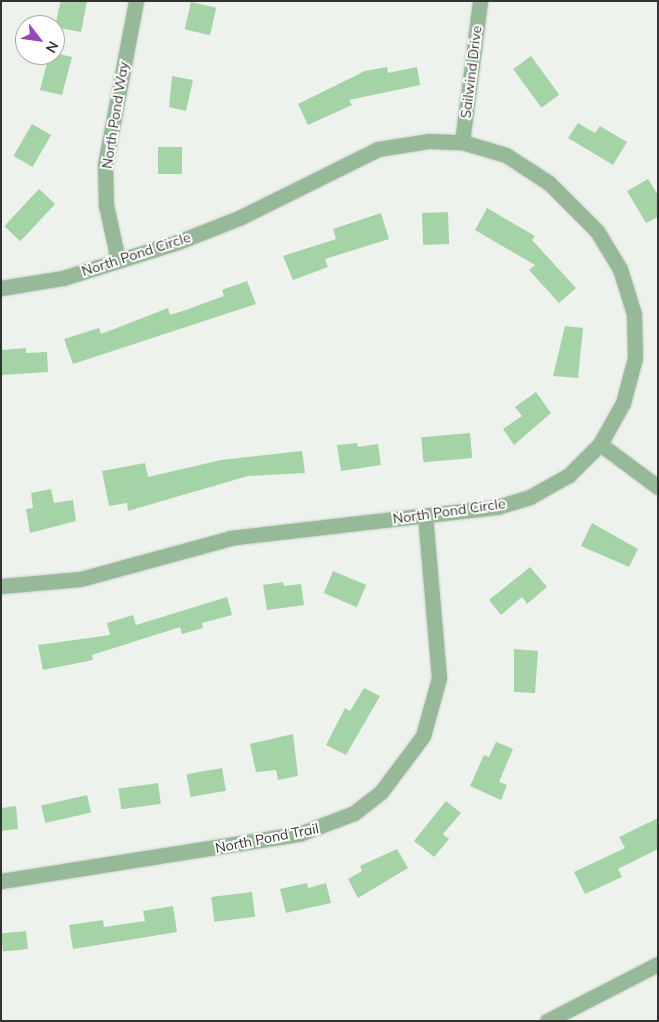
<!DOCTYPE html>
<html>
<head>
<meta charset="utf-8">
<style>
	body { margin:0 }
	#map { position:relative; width:659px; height:1022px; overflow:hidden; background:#edf2ed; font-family:Mulish,sans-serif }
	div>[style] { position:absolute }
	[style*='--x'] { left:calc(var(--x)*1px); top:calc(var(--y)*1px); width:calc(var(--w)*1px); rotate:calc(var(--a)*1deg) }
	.building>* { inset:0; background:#a4d3a6; transform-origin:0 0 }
	.roads { filter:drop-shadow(0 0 1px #cbd0cb) drop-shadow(0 0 1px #cbd0cb) }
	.street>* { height:15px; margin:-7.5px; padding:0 7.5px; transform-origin:7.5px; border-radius:7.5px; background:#96ba97 }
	span { translate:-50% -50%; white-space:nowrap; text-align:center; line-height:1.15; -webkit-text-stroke:4px #fff; paint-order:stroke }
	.street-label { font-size:14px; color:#313331 }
	.frame { position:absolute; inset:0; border:2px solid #313331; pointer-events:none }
	.north { position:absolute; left:15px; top:15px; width:50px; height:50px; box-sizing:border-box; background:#fff; border:1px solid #adadad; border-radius:50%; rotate:120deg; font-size:14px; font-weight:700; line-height:20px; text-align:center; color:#313331 }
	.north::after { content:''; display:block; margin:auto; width:18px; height:22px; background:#9947b6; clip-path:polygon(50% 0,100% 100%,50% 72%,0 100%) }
</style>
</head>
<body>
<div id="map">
	<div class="building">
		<i style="clip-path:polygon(67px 1px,87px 1px,81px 32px,55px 27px,60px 3px)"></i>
		<i style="left:191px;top:2px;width:26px;height:28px;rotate:13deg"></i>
		<i style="clip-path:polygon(55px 53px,72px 57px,62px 95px,40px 90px,49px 55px)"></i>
		<i style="left:531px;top:56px;width:48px;height:22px;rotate:54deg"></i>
		<i style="clip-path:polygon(387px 67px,388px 73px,417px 67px,420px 85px,349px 100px,352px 105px,308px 125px,298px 104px,365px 71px)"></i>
		<i style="clip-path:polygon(172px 76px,193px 80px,186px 111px,169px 107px)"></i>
		<i style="clip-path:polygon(578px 123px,595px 133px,600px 126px,627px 142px,613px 165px,568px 138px)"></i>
		<i style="left:32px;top:124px;width:22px;height:37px;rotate:30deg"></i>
		<i style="left:158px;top:147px;width:24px;height:27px"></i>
		<i style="clip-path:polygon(648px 179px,658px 195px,658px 217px,646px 223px,627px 191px)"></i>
		<i style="left:39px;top:189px;width:22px;height:51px;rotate:43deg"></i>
		<i style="clip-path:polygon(487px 208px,535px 236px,532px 240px,576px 288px,559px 303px,529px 270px,535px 265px,475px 230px)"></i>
		<i style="left:448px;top:212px;width:32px;height:26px;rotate:88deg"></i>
		<i style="clip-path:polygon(381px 213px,389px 239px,325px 259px,328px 267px,293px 280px,283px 256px,336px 239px,333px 229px)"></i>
		<i style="clip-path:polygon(247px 281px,256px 304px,73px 364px,64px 339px,99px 328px,101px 334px,168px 308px,170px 315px,183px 311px,224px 296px,222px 290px)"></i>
		<i style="clip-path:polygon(565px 326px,583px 328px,578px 378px,553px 376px)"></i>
		<i style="clip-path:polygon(26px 348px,26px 353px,47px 352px,48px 372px,1px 375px,1px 350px)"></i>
		<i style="clip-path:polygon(536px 392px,551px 413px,514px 445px,503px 429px,522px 416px,515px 407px)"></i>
		<i style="left:470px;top:433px;width:25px;height:49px;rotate:85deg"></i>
		<i style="clip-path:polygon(357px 443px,358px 447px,378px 444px,381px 465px,341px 471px,337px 445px)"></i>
		<i style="clip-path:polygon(302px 451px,305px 473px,248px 476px,128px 511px,127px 503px,109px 506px,102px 471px,145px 463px,148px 477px,221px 460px)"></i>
		<i style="clip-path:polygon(51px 489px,54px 503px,73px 500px,76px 521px,30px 533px,26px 509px,33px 508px,31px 493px)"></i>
		<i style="clip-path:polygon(592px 523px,638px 549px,629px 567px,581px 546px)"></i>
		<i style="clip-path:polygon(530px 567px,547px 587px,527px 604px,522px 597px,501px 615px,489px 600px)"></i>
		<i style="left:333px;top:571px;width:36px;height:24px;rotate:23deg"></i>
		<i style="clip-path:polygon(283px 582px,284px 586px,301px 584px,304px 605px,267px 610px,263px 585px)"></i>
		<i style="clip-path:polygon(227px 597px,232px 615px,202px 623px,203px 628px,182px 634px,180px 627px,92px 655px,93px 660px,43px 670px,38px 645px,110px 635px,107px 623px,133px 615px,136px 625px)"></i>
		<i style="clip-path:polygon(514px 649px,538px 651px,535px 693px,514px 692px)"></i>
		<i style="clip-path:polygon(364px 688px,380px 696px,346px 755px,326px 745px,345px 708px,350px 711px)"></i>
		<i style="clip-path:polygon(293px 734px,298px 776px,278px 780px,276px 770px,256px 772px,250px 744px)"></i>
		<i style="clip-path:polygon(496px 742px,513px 749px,499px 782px,507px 785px,501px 800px,470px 786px,484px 755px,489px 757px)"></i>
		<i style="left:222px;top:768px;width:23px;height:36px;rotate:80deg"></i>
		<i style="left:158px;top:783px;width:21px;height:40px;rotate:82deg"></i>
		<i style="left:87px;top:795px;width:18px;height:47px;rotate:77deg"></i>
		<i style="clip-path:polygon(446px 801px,461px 813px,443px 834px,449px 839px,434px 857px,414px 841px)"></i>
		<i style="clip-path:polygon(16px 806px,18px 829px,1px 831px,1px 808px)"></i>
		<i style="clip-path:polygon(658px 818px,658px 849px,618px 869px,622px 877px,585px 894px,574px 872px,625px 848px,619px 837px)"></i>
		<i style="clip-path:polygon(397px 849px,408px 868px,358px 898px,348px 879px,362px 871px,360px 866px)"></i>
		<i style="clip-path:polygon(307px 883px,308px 888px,326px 883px,331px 903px,286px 913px,280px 889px)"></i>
		<i style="left:252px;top:892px;width:25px;height:41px;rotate:83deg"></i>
		<i style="clip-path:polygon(173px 906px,177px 932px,73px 949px,69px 925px,103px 920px,104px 927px,145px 921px,143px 911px)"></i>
		<i style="left:26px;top:931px;width:18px;height:25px;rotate:84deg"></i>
	</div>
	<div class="roads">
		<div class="street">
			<i style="--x:462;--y:142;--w:142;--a:-82.7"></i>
			<i style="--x:118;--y:260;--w:56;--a:-102.3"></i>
			<i style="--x:106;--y:205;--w:40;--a:-91.4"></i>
			<i style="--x:105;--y:165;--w:167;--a:-79.3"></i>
			<i style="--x:1;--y:288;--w:63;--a:-9.2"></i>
			<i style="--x:63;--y:278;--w:121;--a:-17.4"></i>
			<i style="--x:178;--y:242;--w:68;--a:-21.6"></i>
			<i style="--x:241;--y:217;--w:153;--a:-26.4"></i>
			<i style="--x:378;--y:149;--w:52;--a:-8.9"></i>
			<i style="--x:429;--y:141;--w:33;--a:2"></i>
			<i style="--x:462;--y:142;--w:46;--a:16.5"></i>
			<i style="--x:506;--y:155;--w:51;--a:33.1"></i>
			<i style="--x:549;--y:183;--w:68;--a:45"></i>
			<i style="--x:597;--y:231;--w:44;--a:58.8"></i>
			<i style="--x:620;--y:269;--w:47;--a:72.7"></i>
			<i style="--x:634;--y:314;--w:44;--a:88.7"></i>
			<i style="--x:635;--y:358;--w:47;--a:104.9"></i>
			<i style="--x:623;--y:403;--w:47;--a:119.3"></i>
			<i style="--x:600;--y:444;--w:44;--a:135"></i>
			<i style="--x:569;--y:475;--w:45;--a:150.6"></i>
			<i style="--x:530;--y:497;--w:34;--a:163"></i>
			<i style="--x:497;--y:507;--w:268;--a:173.4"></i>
			<i style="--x:231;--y:538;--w:156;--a:164.8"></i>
			<i style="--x:80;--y:579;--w:79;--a:174.9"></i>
			<i style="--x:600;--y:444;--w:72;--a:36.6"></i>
			<i style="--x:1;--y:881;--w:302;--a:-9"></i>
			<i style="--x:299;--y:834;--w:59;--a:-20.9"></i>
			<i style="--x:354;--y:813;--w:34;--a:-38"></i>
			<i style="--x:381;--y:792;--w:70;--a:-53.1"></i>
			<i style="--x:423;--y:736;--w:60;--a:-74.6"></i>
			<i style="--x:439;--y:678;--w:163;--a:-94.9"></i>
			<i style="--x:547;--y:1021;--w:125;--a:-27.2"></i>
		</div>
	</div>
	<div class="street-label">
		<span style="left:471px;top:72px;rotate:-83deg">Sailwind Drive</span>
		<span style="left:115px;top:115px;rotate:-81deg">North Pond Way</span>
		<span style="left:136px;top:254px;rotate:-18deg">North Pond Circle</span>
		<span style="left:449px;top:511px;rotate:-8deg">North Pond Circle</span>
		<span style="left:267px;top:838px;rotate:-11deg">North Pond Trail</span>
	</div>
	<div class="frame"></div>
	<div class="north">N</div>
</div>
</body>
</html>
